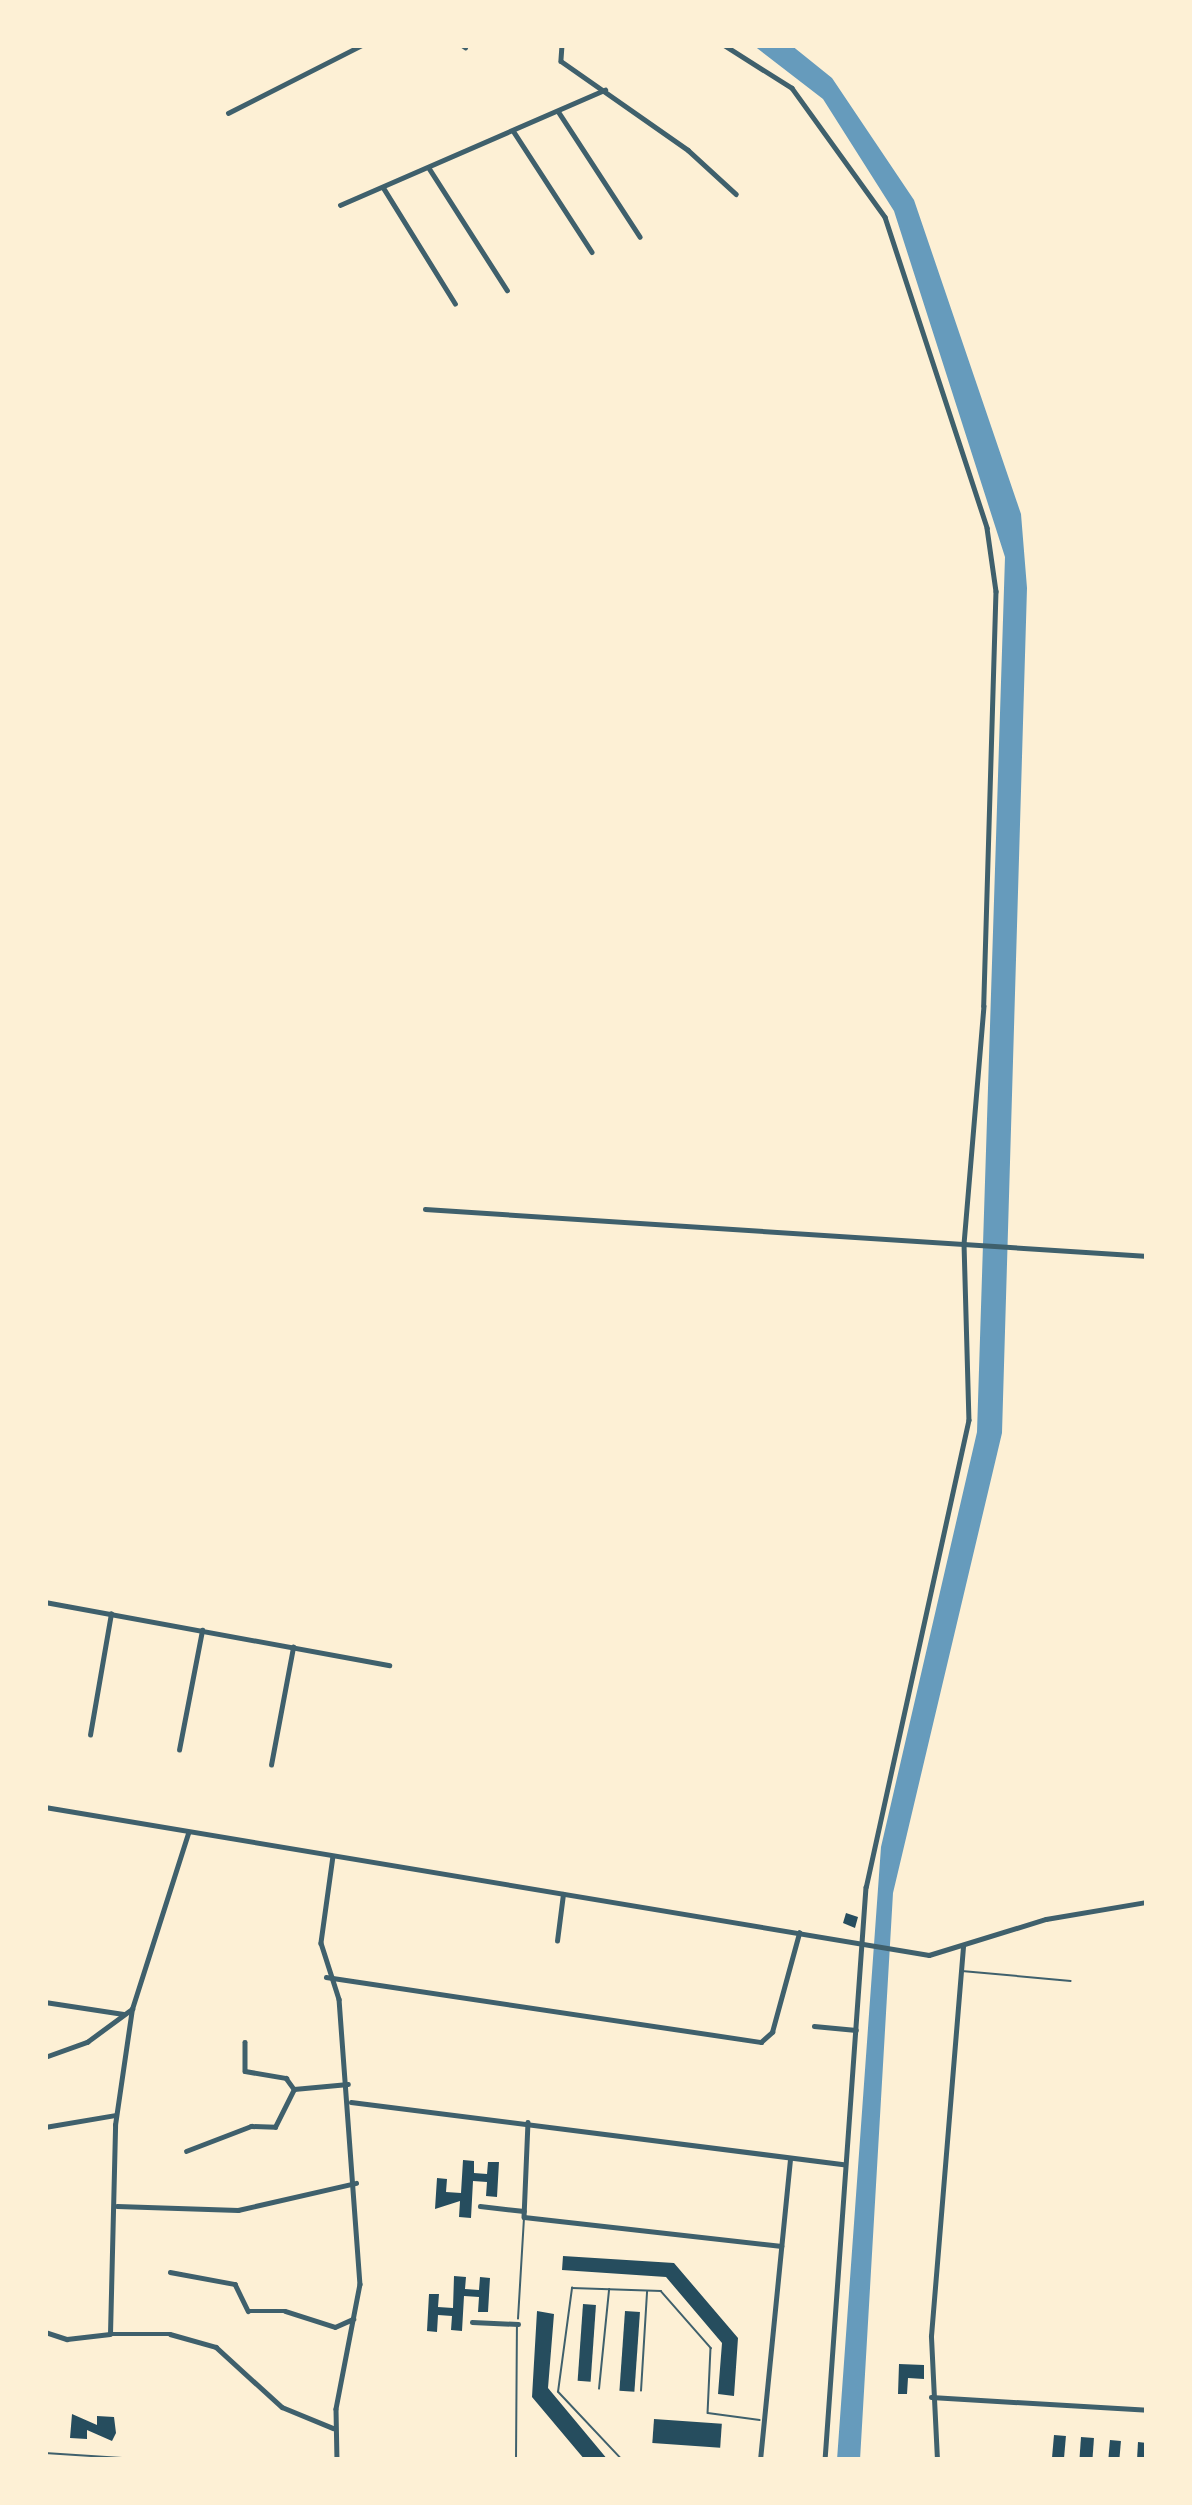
<!DOCTYPE html>
<html>
<head>
<meta charset="utf-8">
<style>
	body { margin:0 }
	#map { position:relative; width:1192px; height:2505px; overflow:hidden; background:#fdf0d5; font-family:"Noto Sans",sans-serif }
	div>[style] { position:absolute }
	[style*='--x'] { left:calc(var(--x)*1px); top:calc(var(--y)*1px); width:calc(var(--w)*1px); rotate:calc(var(--a)*1deg) }
	.water>* { inset:0; background:#669bbc }
	.building>* { inset:0; background:#264d5e; transform-origin:0 0 }
	.service>* { height:1.5px; margin:-0.75px; padding:0 0.75px; transform-origin:0.75px; border-radius:0.75px; background:#3f606c }
	.minor>* { height:4.5px; margin:-2.25px; padding:0 2.25px; transform-origin:2.25px; border-radius:2.25px; background:#3f606c }
	.tertiary>* { height:4.5px; margin:-2.25px; padding:0 2.25px; transform-origin:2.25px; border-radius:2.25px; background:#3f606c }
	span { translate:-50% -50%; white-space:nowrap; text-align:center; line-height:1.15; -webkit-text-stroke:12px #fdf0d5; paint-order:stroke }
	.frame { position:absolute; inset:0; border:48px solid #fdf0d5; pointer-events:none }
</style>
</head>
<body>
<div id="map">
	<div class="water">
		<i style="clip-path:polygon(753px 45px,791px 45px,832px 78px,914px 200px,1021px 514px,1027px 588px,1002px 1433px,893px 1893px,860px 2460px,837px 2460px,881px 1847px,977px 1432px,1005px 557px,894px 211px,823px 99px)"></i>
	</div>
	<div class="building">
		<i style="clip-path:polygon(846px 1913px,858px 1917px,855px 1928px,843px 1923px)"></i>
		<i style="clip-path:polygon(463px 2160px,474px 2161px,474px 2173px,487px 2174px,488px 2162px,499px 2162px,497px 2197px,486px 2196px,487px 2182px,473px 2181px,471px 2218px,459px 2217px,460px 2201px,435px 2209px,437px 2178px,447px 2179px,446px 2192px,461px 2193px)"></i>
		<i style="clip-path:polygon(563px 2256px,674px 2263px,738px 2338px,734px 2396px,718px 2394px,722px 2343px,666px 2277px,562px 2270px)"></i>
		<i style="clip-path:polygon(454px 2276px,466px 2277px,465px 2289px,479px 2290px,480px 2277px,490px 2278px,488px 2312px,478px 2312px,479px 2297px,464px 2296px,462px 2331px,451px 2330px,452px 2316px,438px 2315px,437px 2332px,427px 2331px,429px 2294px,439px 2294px,438px 2307px,453px 2308px)"></i>
		<i style="left:583px;top:2304px;width:13px;height:77px;rotate:4deg"></i>
		<i style="clip-path:polygon(537px 2311px,554px 2314px,548px 2388px,608px 2460px,585px 2460px,532px 2397px)"></i>
		<i style="left:625px;top:2311px;width:15px;height:80px;rotate:4deg"></i>
		<i style="clip-path:polygon(899px 2364px,924px 2365px,924px 2379px,908px 2378px,907px 2394px,898px 2394px)"></i>
		<i style="clip-path:polygon(72px 2414px,97px 2425px,97px 2416px,114px 2417px,116px 2433px,112px 2441px,87px 2430px,87px 2439px,70px 2438px)"></i>
		<i style="left:654px;top:2419px;width:68px;height:24px;rotate:4deg"></i>
		<i style="left:1054px;top:2435px;width:12px;height:25px;rotate:5deg"></i>
		<i style="left:1081px;top:2437px;width:13px;height:23px;rotate:4deg"></i>
		<i style="left:1110px;top:2440px;width:11px;height:20px;rotate:5deg"></i>
		<i style="clip-path:polygon(1138px 2442px,1147px 2443px,1147px 2460px,1137px 2460px)"></i>
	</div>
	<div class="service">
		<i style="--x:962;--y:1971;--w:109;--a:5.2"></i>
		<i style="--x:518;--y:2319;--w:101;--a:-86.6"></i>
		<i style="--x:599;--y:2389;--w:100;--a:-84.2"></i>
		<i style="--x:641;--y:2391;--w:99;--a:-86.5"></i>
		<i style="--x:45;--y:2453;--w:108;--a:3.7"></i>
		<i style="--x:624;--y:2458;--w:26;--a:4"></i>
		<i style="--x:516;--y:2460;--w:134;--a:-89.6"></i>
		<i style="--x:622;--y:2460;--w:93;--a:-133.3"></i>
		<i style="--x:558;--y:2392;--w:105;--a:-82.3"></i>
		<i style="--x:572;--y:2288;--w:89;--a:1.9"></i>
		<i style="--x:661;--y:2291;--w:76;--a:48.7"></i>
		<i style="--x:711;--y:2348;--w:65;--a:92.6"></i>
		<i style="--x:708;--y:2413;--w:52;--a:7.7"></i>
	</div>
	<div class="minor">
		<i style="--x:462;--y:45;--w:4;--a:34"></i>
		<i style="--x:562;--y:45;--w:16;--a:94"></i>
		<i style="--x:561;--y:61;--w:155;--a:35"></i>
		<i style="--x:688;--y:150;--w:65;--a:42.5"></i>
		<i style="--x:724;--y:45;--w:80;--a:32.3"></i>
		<i style="--x:792;--y:88;--w:159;--a:54.2"></i>
		<i style="--x:885;--y:217;--w:327;--a:71.8"></i>
		<i style="--x:987;--y:528;--w:64;--a:81.9"></i>
		<i style="--x:996;--y:591;--w:415;--a:91.7"></i>
		<i style="--x:984;--y:1006;--w:238;--a:94.8"></i>
		<i style="--x:964;--y:1243;--w:177;--a:88.4"></i>
		<i style="--x:969;--y:1420;--w:478;--a:102.4"></i>
		<i style="--x:866;--y:1887;--w:574;--a:94.09"></i>
		<i style="--x:558;--y:111;--w:150;--a:56.9"></i>
		<i style="--x:228;--y:113;--w:150;--a:-26.9"></i>
		<i style="--x:514;--y:132;--w:143;--a:57"></i>
		<i style="--x:429;--y:168;--w:145;--a:57.4"></i>
		<i style="--x:383;--y:187;--w:137;--a:58.2"></i>
		<i style="--x:340;--y:205;--w:289;--a:-23.5"></i>
		<i style="--x:45;--y:1602;--w:350;--a:10.4"></i>
		<i style="--x:90;--y:1735;--w:123;--a:-80.2"></i>
		<i style="--x:179;--y:1750;--w:122;--a:-79.1"></i>
		<i style="--x:271;--y:1765;--w:120;--a:-79.4"></i>
		<i style="--x:333;--y:1856;--w:88;--a:97.9"></i>
		<i style="--x:321;--y:1943;--w:59;--a:72.2"></i>
		<i style="--x:339;--y:1999;--w:286;--a:85.8"></i>
		<i style="--x:360;--y:2284;--w:127;--a:100.9"></i>
		<i style="--x:336;--y:2409;--w:51;--a:88.9"></i>
		<i style="--x:557;--y:1941;--w:47;--a:-82.7"></i>
		<i style="--x:326;--y:1977;--w:440;--a:8.5"></i>
		<i style="--x:761;--y:2042;--w:15;--a:-42"></i>
		<i style="--x:772;--y:2032;--w:103;--a:-74.7"></i>
		<i style="--x:45;--y:2002;--w:79;--a:8.7"></i>
		<i style="--x:814;--y:2026;--w:42;--a:5.4"></i>
		<i style="--x:245;--y:2042;--w:29;--a:90"></i>
		<i style="--x:245;--y:2071;--w:42;--a:9.7"></i>
		<i style="--x:286;--y:2078;--w:14;--a:54"></i>
		<i style="--x:294;--y:2089;--w:54;--a:-5.3"></i>
		<i style="--x:45;--y:2057;--w:45;--a:-19.7"></i>
		<i style="--x:87;--y:2042;--w:56;--a:-36.3"></i>
		<i style="--x:351;--y:2102;--w:498;--a:7.2"></i>
		<i style="--x:528;--y:2122;--w:95;--a:92.4"></i>
		<i style="--x:524;--y:2217;--w:259;--a:6.4"></i>
		<i style="--x:45;--y:2127;--w:72;--a:-9.6"></i>
		<i style="--x:186;--y:2151;--w:70;--a:-21"></i>
		<i style="--x:251;--y:2126;--w:24;--a:2"></i>
		<i style="--x:275;--y:2127;--w:42;--a:-63.4"></i>
		<i style="--x:117;--y:2206;--w:121;--a:1.9"></i>
		<i style="--x:238;--y:2210;--w:121;--a:-12.9"></i>
		<i style="--x:480;--y:2206;--w:44;--a:6.5"></i>
		<i style="--x:170;--y:2272;--w:66;--a:10.5"></i>
		<i style="--x:235;--y:2284;--w:30;--a:64"></i>
		<i style="--x:248;--y:2311;--w:37;--a:0"></i>
		<i style="--x:285;--y:2311;--w:52;--a:17.7"></i>
		<i style="--x:335;--y:2327;--w:20;--a:-24"></i>
		<i style="--x:472;--y:2322;--w:46;--a:2.5"></i>
		<i style="--x:110;--y:2334;--w:60;--a:0"></i>
		<i style="--x:170;--y:2334;--w:48;--a:15.8"></i>
		<i style="--x:216;--y:2347;--w:89;--a:42.3"></i>
		<i style="--x:282;--y:2407;--w:55;--a:22.4"></i>
		<i style="--x:931;--y:2397;--w:216;--a:3.4"></i>
		<i style="--x:760;--y:2460;--w:301;--a:-84.3"></i>
		<i style="--x:937;--y:2460;--w:124;--a:-92.8"></i>
		<i style="--x:931;--y:2336;--w:391;--a:-85.3"></i>
	</div>
	<div class="tertiary">
		<i style="--x:425;--y:1209;--w:724;--a:3.72"></i>
		<i style="--x:45;--y:1807;--w:896;--a:9.5"></i>
		<i style="--x:929;--y:1955;--w:122;--a:-17.1"></i>
		<i style="--x:1046;--y:1919;--w:102;--a:-9.6"></i>
		<i style="--x:45;--y:2332;--w:23;--a:18"></i>
		<i style="--x:67;--y:2339;--w:43;--a:-6.6"></i>
		<i style="--x:110;--y:2334;--w:209;--a:-88.6"></i>
		<i style="--x:115;--y:2125;--w:117;--a:-81.7"></i>
		<i style="--x:132;--y:2009;--w:185;--a:-72.3"></i>
	</div>
	<div class="frame"></div>
</div>
</body>
</html>
